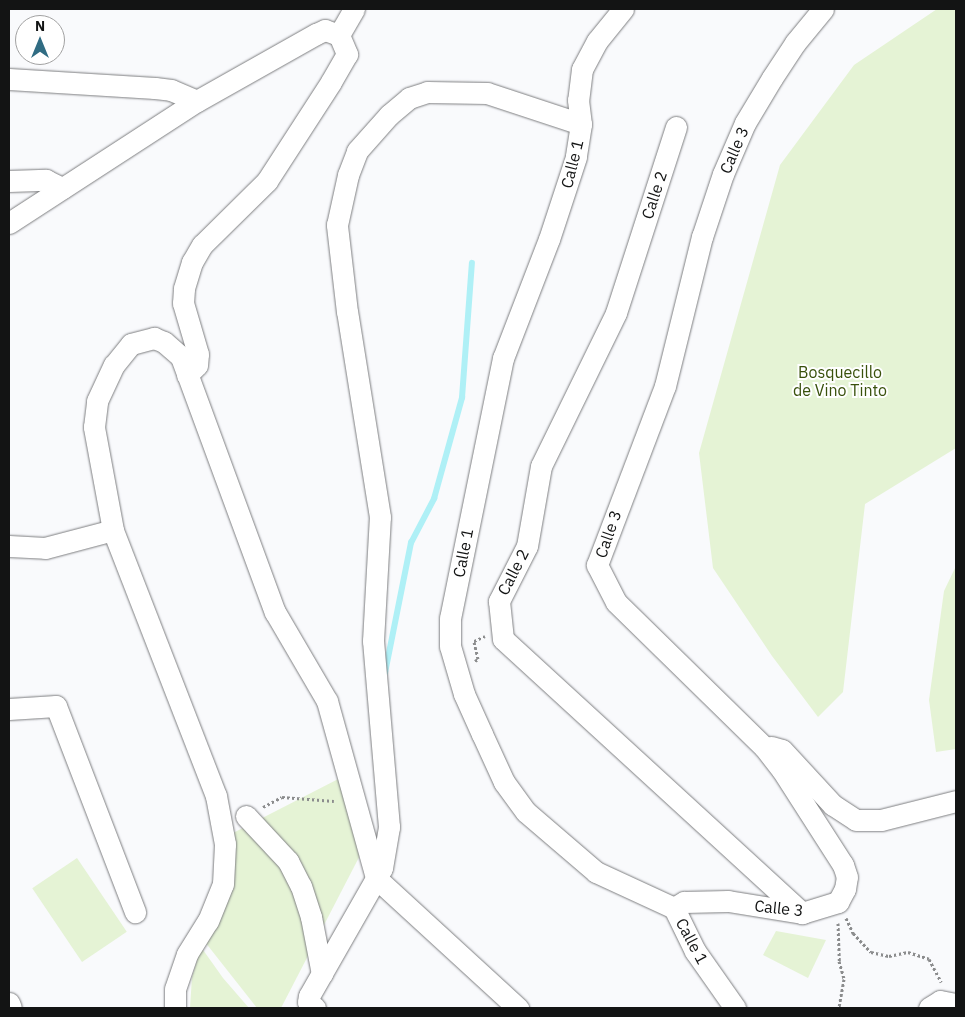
<!DOCTYPE html>
<html>
<head>
<meta charset="utf-8">
<style>
	body { margin:0 }
	#map { position:relative; width:965px; height:1017px; overflow:hidden; background:#f9fafc; font-family:"IBM Plex Sans",sans-serif }
	div>[style] { position:absolute }
	[style*='--x'] { left:calc(var(--x)*1px); top:calc(var(--y)*1px); width:calc(var(--w)*1px); rotate:calc(var(--a)*1deg) }
	.green>* { inset:0; background:#e5f3d5; transform-origin:0 0 }
	.stream>* { height:5.5px; margin:-2.75px; padding:0 2.75px; transform-origin:2.75px; border-radius:2.75px; background:#aff0f6 }
	.path>* { height:3px; margin-top:-1.5px; transform-origin:0; background:repeating-linear-gradient(90deg,#8b8c8d 0 2.5px,transparent 0 5px) }
	.roads { filter:drop-shadow(0 0 1px #7d7e80) drop-shadow(0 0 1px #7d7e80) }
	.minor>* { height:21px; margin:-10.5px; padding:0 10.5px; transform-origin:10.5px; border-radius:10.5px; background:#fff }
	span { translate:-50% -50%; white-space:nowrap; text-align:center; line-height:1.15; -webkit-text-stroke:4px #fff; paint-order:stroke }
	.street-label { font-size:16px; color:#131414 }
	.park-label { font-size:16px; color:#39510c }
	.frame { position:absolute; inset:0; border:10px solid #131414; pointer-events:none }
	.north { position:absolute; left:15px; top:15px; width:50px; height:50px; box-sizing:border-box; background:#fff; border:1px solid #a1a1a1; border-radius:50%; rotate:0deg; font-size:14px; font-weight:700; line-height:20px; text-align:center; color:#131414 }
	.north::after { content:''; display:block; margin:auto; width:18px; height:22px; background:#306c83; clip-path:polygon(50% 0,100% 100%,50% 72%,0 100%) }
</style>
</head>
<body>
<div id="map">
	<div class="green">
		<i style="clip-path:polygon(937px 9px,956px 9px,956px 448px,865px 504px,843px 692px,818px 717px,772px 656px,713px 568px,699px 453px,780px 165px,854px 65px)"></i>
		<i style="clip-path:polygon(956px 566px,956px 749px,936px 752px,929px 700px,944px 591px)"></i>
		<i style="clip-path:polygon(348px 774px,369px 838px,281px 1008px,257px 1008px,205px 942px,233px 833px)"></i>
		<i style="left:77px;top:858px;width:89px;height:54px;rotate:56deg"></i>
		<i style="clip-path:polygon(776px 931px,826px 940px,808px 978px,763px 955px)"></i>
		<i style="clip-path:polygon(201px 947px,223px 978px,249px 1008px,190px 1008px,192px 977px)"></i>
	</div>
	<div class="stream">
		<i style="--x:385;--y:673;--w:133;--a:-78.7"></i>
		<i style="--x:411;--y:543;--w:50;--a:-62.4"></i>
		<i style="--x:434;--y:499;--w:105;--a:-74.5"></i>
		<i style="--x:462;--y:398;--w:135;--a:-85.8"></i>
	</div>
	<div class="path">
		<i style="--x:475;--y:661;--w:4;--a:-34"></i>
		<i style="--x:478;--y:659;--w:18;--a:-103"></i>
		<i style="--x:474;--y:641;--w:12;--a:-24"></i>
		<i style="--x:263;--y:807;--w:21;--a:-28"></i>
		<i style="--x:282;--y:797;--w:52;--a:4.4"></i>
		<i style="--x:846;--y:918;--w:17;--a:65"></i>
		<i style="--x:853;--y:933;--w:26;--a:47"></i>
		<i style="--x:871;--y:952;--w:18;--a:13"></i>
		<i style="--x:889;--y:956;--w:19;--a:-12"></i>
		<i style="--x:908;--y:952;--w:22;--a:18"></i>
		<i style="--x:929;--y:959;--w:26;--a:62"></i>
		<i style="--x:838;--y:923;--w:38;--a:88"></i>
		<i style="--x:839;--y:961;--w:19;--a:74"></i>
		<i style="--x:844;--y:979;--w:29;--a:100"></i>
	</div>
	<div class="roads">
		<div class="minor">
			<i style="--x:623;--y:9;--w:41;--a:129.1"></i>
			<i style="--x:597;--y:41;--w:32;--a:118"></i>
			<i style="--x:582;--y:69;--w:31;--a:97"></i>
			<i style="--x:578;--y:100;--w:24;--a:83"></i>
			<i style="--x:581;--y:124;--w:33;--a:99"></i>
			<i style="--x:576;--y:157;--w:86;--a:108.2"></i>
			<i style="--x:549;--y:239;--w:128;--a:111.1"></i>
			<i style="--x:503;--y:358;--w:265;--a:101.5"></i>
			<i style="--x:450;--y:618;--w:28;--a:90"></i>
			<i style="--x:450;--y:646;--w:50;--a:73.7"></i>
			<i style="--x:464;--y:694;--w:44;--a:65.8"></i>
			<i style="--x:482;--y:734;--w:53;--a:65.4"></i>
			<i style="--x:504;--y:782;--w:37;--a:54"></i>
			<i style="--x:526;--y:812;--w:92;--a:40.6"></i>
			<i style="--x:596;--y:872;--w:86;--a:24.8"></i>
			<i style="--x:674;--y:908;--w:48;--a:64"></i>
			<i style="--x:695;--y:951;--w:70;--a:54.9"></i>
			<i style="--x:339;--y:35;--w:30;--a:-60"></i>
			<i style="--x:9;--y:79;--w:146;--a:3.5"></i>
			<i style="--x:155;--y:88;--w:16;--a:7"></i>
			<i style="--x:171;--y:90;--w:28;--a:23"></i>
			<i style="--x:676;--y:127;--w:195;--a:107.9"></i>
			<i style="--x:616;--y:313;--w:170;--a:116.1"></i>
			<i style="--x:541;--y:466;--w:81;--a:99.9"></i>
			<i style="--x:527;--y:546;--w:62;--a:117"></i>
			<i style="--x:499;--y:601;--w:38;--a:84"></i>
			<i style="--x:503;--y:639;--w:406;--a:42.5"></i>
			<i style="--x:9;--y:181;--w:37;--a:-2"></i>
			<i style="--x:46;--y:180;--w:18;--a:27"></i>
			<i style="--x:9;--y:223;--w:224;--a:-33"></i>
			<i style="--x:197;--y:101;--w:137;--a:-29.4"></i>
			<i style="--x:316;--y:34;--w:10;--a:-24"></i>
			<i style="--x:325;--y:30;--w:15;--a:20"></i>
			<i style="--x:339;--y:35;--w:21;--a:67"></i>
			<i style="--x:347;--y:54;--w:32;--a:120"></i>
			<i style="--x:331;--y:82;--w:118;--a:122.9"></i>
			<i style="--x:267;--y:181;--w:91;--a:135.4"></i>
			<i style="--x:202;--y:245;--w:20;--a:120"></i>
			<i style="--x:192;--y:262;--w:28;--a:107"></i>
			<i style="--x:184;--y:289;--w:14;--a:94"></i>
			<i style="--x:183;--y:303;--w:53;--a:73.6"></i>
			<i style="--x:198;--y:354;--w:11;--a:95"></i>
			<i style="--x:197;--y:365;--w:14;--a:135"></i>
			<i style="--x:9;--y:546;--w:36;--a:3"></i>
			<i style="--x:45;--y:548;--w:70;--a:-14.8"></i>
			<i style="--x:9;--y:709;--w:47;--a:-3.7"></i>
			<i style="--x:56;--y:706;--w:221;--a:69"></i>
			<i style="--x:771;--y:747;--w:11;--a:15"></i>
			<i style="--x:782;--y:750;--w:75;--a:47.2"></i>
			<i style="--x:833;--y:805;--w:27;--a:33"></i>
			<i style="--x:856;--y:820;--w:25;--a:0"></i>
			<i style="--x:881;--y:820;--w:77;--a:-14.2"></i>
			<i style="--x:246;--y:816;--w:62;--a:47"></i>
			<i style="--x:288;--y:861;--w:28;--a:63"></i>
			<i style="--x:301;--y:886;--w:33;--a:72"></i>
			<i style="--x:311;--y:917;--w:58;--a:79.1"></i>
			<i style="--x:674;--y:908;--w:12;--a:-31"></i>
			<i style="--x:684;--y:902;--w:44;--a:-1.3"></i>
			<i style="--x:728;--y:901;--w:75;--a:9.2"></i>
			<i style="--x:802;--y:913;--w:38;--a:-17"></i>
			<i style="--x:838;--y:902;--w:15;--a:-62"></i>
			<i style="--x:845;--y:889;--w:12;--a:-81"></i>
			<i style="--x:847;--y:877;--w:13;--a:-108"></i>
			<i style="--x:843;--y:865;--w:113;--a:-122.7"></i>
			<i style="--x:782;--y:770;--w:29;--a:-128"></i>
			<i style="--x:764;--y:747;--w:207;--a:-135.6"></i>
			<i style="--x:616;--y:602;--w:42;--a:-117.2"></i>
			<i style="--x:597;--y:565;--w:191;--a:-69.2"></i>
			<i style="--x:665;--y:386;--w:154;--a:-76.1"></i>
			<i style="--x:702;--y:237;--w:66;--a:-71.6"></i>
			<i style="--x:723;--y:174;--w:56;--a:-66.7"></i>
			<i style="--x:745;--y:123;--w:52;--a:-59"></i>
			<i style="--x:772;--y:78;--w:42;--a:-56.7"></i>
			<i style="--x:795;--y:43;--w:44;--a:-50.5"></i>
			<i style="--x:9;--y:1003;--w:5;--a:68"></i>
			<i style="--x:175;--y:1008;--w:19;--a:-90"></i>
			<i style="--x:175;--y:989;--w:37;--a:-71"></i>
			<i style="--x:187;--y:954;--w:39;--a:-58"></i>
			<i style="--x:208;--y:921;--w:40;--a:-68"></i>
			<i style="--x:223;--y:884;--w:40;--a:-87.1"></i>
			<i style="--x:225;--y:844;--w:49;--a:-100.6"></i>
			<i style="--x:216;--y:796;--w:285;--a:-111.2"></i>
			<i style="--x:113;--y:530;--w:105;--a:-100.5"></i>
			<i style="--x:94;--y:427;--w:26;--a:-83"></i>
			<i style="--x:97;--y:401;--w:40;--a:-65"></i>
			<i style="--x:114;--y:365;--w:27;--a:-51"></i>
			<i style="--x:131;--y:344;--w:24;--a:-15"></i>
			<i style="--x:154;--y:338;--w:11;--a:22"></i>
			<i style="--x:164;--y:342;--w:23;--a:41"></i>
			<i style="--x:181;--y:357;--w:272;--a:69.8"></i>
			<i style="--x:275;--y:612;--w:103;--a:59.7"></i>
			<i style="--x:327;--y:701;--w:184;--a:74.5"></i>
			<i style="--x:376;--y:878;--w:193;--a:42.5"></i>
			<i style="--x:315;--y:1008;--w:9;--a:-139"></i>
			<i style="--x:308;--y:1002;--w:6;--a:-81"></i>
			<i style="--x:309;--y:996;--w:147;--a:-60.3"></i>
			<i style="--x:382;--y:868;--w:42;--a:-80.3"></i>
			<i style="--x:389;--y:827;--w:187;--a:-94.9"></i>
			<i style="--x:373;--y:641;--w:124;--a:-86.8"></i>
			<i style="--x:380;--y:517;--w:208;--a:-99.1"></i>
			<i style="--x:347;--y:312;--w:88;--a:-96.6"></i>
			<i style="--x:337;--y:225;--w:51;--a:-77.6"></i>
			<i style="--x:348;--y:175;--w:26;--a:-69"></i>
			<i style="--x:357;--y:151;--w:48;--a:-48.4"></i>
			<i style="--x:389;--y:115;--w:26;--a:-40"></i>
			<i style="--x:409;--y:98;--w:19;--a:-18"></i>
			<i style="--x:427;--y:92;--w:60;--a:1"></i>
			<i style="--x:487;--y:93;--w:99;--a:18.3"></i>
			<i style="--x:929;--y:1008;--w:13;--a:-32"></i>
			<i style="--x:940;--y:1001;--w:16;--a:11"></i>
		</div>
	</div>
	<div class="street-label">
		<span style="left:734px;top:150px;rotate:-67deg">Calle 3</span>
		<span style="left:572px;top:164px;rotate:-76deg">Calle 1</span>
		<span style="left:654px;top:195px;rotate:-72deg">Calle 2</span>
		<span style="left:608px;top:534px;rotate:-71deg">Calle 3</span>
		<span style="left:463px;top:553px;rotate:-79deg">Calle 1</span>
		<span style="left:513px;top:572px;rotate:-63deg">Calle 2</span>
		<span style="left:779px;top:908px;rotate:6deg">Calle 3</span>
		<span style="left:692px;top:941px;rotate:62deg">Calle 1</span>
	</div>
	<div class="park-label">
		<span style="left:840px;top:381px">Bosquecillo<br>de Vino Tinto</span>
	</div>
	<div class="frame"></div>
	<div class="north">N</div>
</div>
</body>
</html>
